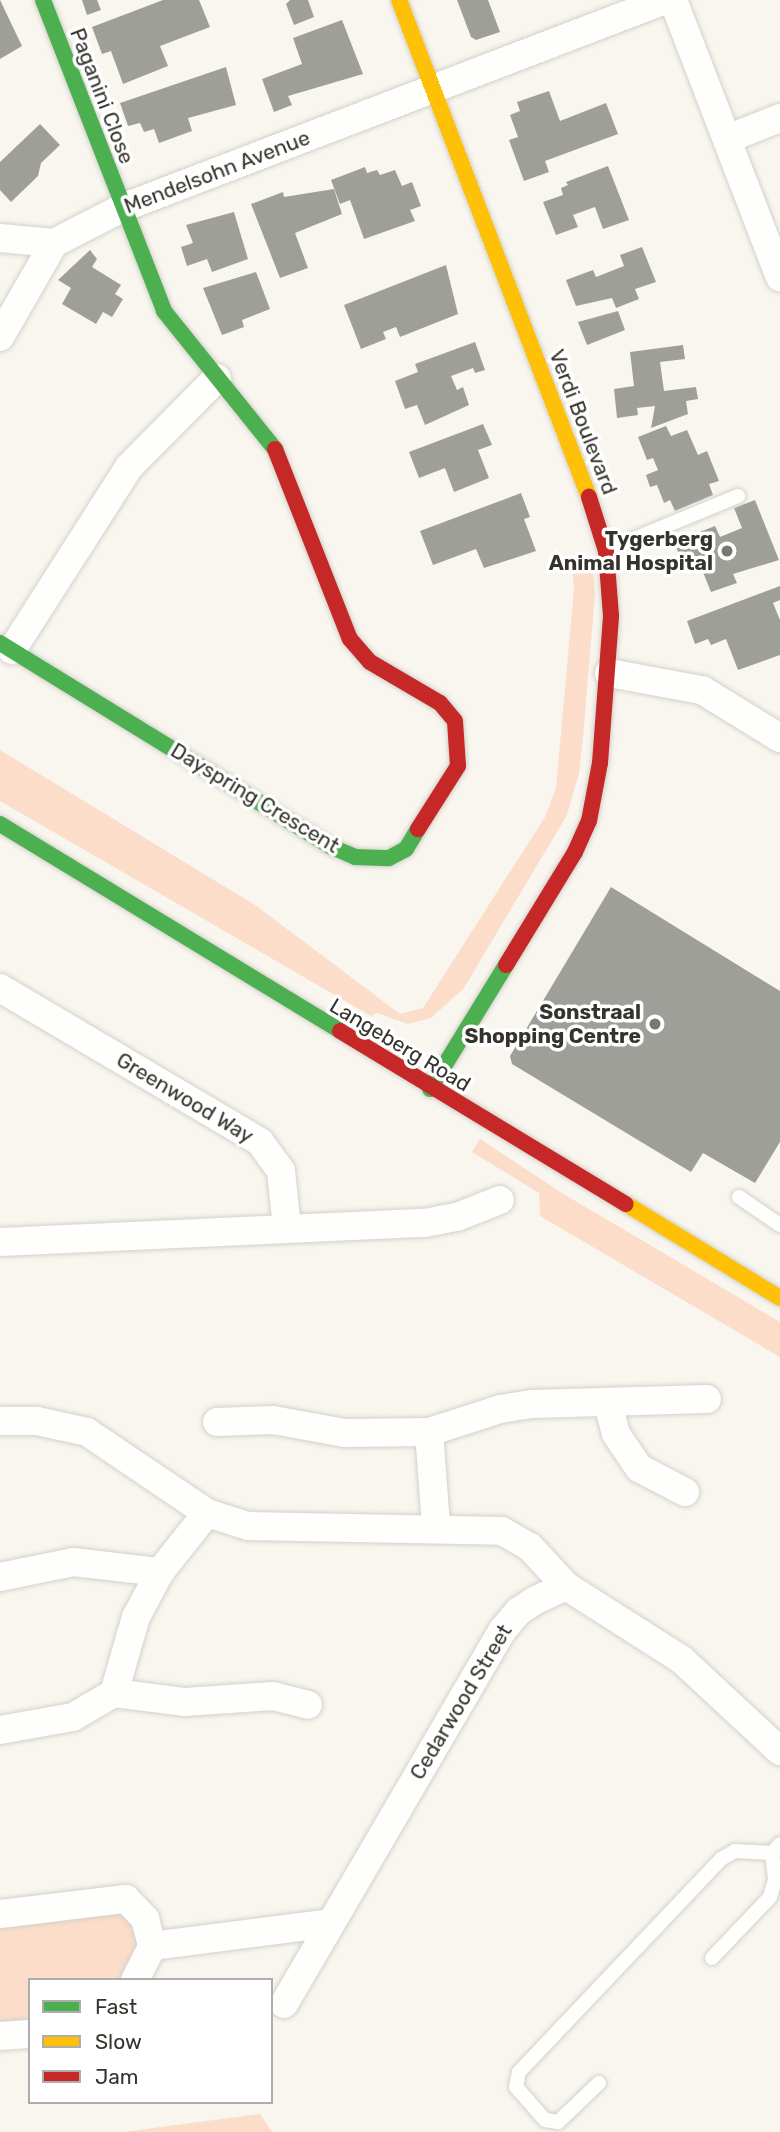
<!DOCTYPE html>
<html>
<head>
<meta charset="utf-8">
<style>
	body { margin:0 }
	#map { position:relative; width:780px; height:2132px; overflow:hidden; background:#f8f6ee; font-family:Rubik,sans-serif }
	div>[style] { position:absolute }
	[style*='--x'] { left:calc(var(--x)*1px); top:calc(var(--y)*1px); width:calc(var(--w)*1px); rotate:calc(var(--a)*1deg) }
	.green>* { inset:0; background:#fbddca }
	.building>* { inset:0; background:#9f9f99 }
	.roads { filter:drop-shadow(0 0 2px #d3d1cb) drop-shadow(0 0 2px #d3d1cb) }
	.lane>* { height:14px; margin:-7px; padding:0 7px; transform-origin:7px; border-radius:7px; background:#fefefc }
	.street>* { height:28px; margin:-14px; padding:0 14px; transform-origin:14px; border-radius:14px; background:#fefefc }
	.fast>* { height:16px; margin:-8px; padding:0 8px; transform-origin:8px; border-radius:8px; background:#4caf50 }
	.slow>* { height:16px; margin:-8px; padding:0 8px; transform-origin:8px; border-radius:8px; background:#ffc107 }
	.jam>* { height:16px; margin:-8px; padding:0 8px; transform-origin:8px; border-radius:8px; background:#c62828 }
	.dots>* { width:19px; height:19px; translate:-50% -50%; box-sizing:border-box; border:4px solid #fff; border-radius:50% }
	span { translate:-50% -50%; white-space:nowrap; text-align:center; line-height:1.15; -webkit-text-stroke:7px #fff; paint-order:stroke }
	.street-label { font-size:21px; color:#35332d }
	.poi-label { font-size:21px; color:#35332d; font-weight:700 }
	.right { translate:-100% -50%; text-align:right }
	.legend { position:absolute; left:28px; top:1978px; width:245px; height:126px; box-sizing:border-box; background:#fff; border:2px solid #aeadab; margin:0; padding:9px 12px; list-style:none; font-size:21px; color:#35332d }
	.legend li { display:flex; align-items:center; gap:14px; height:35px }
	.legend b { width:35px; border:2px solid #aeadab }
</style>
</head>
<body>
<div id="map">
	<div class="green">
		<i style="clip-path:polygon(593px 567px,595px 594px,583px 737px,579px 773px,567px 815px,464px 988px,431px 1018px,408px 1024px,377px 1013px,371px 1016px,0 801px,0 750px,255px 905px,400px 1014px,423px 1008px,545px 817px,556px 788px,574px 589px,572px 570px)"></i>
		<i style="clip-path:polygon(480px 1139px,562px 1193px,780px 1322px,780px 1357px,540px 1216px,539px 1193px,472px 1152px)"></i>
		<i style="clip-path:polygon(124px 1907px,141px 1943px,125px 1980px,30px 1980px,30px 2023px,0 2025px,0 1922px)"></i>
		<i style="clip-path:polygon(260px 2114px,272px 2132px,124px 2132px,191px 2123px)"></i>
	</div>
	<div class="building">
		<i style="clip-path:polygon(0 0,22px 46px,0 59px)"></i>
		<i style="clip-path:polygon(82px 0,97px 0,101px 10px,87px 15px)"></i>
		<i style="clip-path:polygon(163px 0,199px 0,210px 27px,160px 46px,168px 66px,123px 84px,111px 51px,102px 54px,92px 27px)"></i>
		<i style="clip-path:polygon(290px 0,308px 0,314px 17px,294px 25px,286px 4px)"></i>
		<i style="clip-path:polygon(457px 0,488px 0,500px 32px,476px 40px,471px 37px)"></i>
		<i style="clip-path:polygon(342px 20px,363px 74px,288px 96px,292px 105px,274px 112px,262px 79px,302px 64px,293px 38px)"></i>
		<i style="clip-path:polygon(226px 67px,236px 105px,188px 118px,192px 131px,159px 143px,154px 129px,144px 132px,140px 123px,128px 126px,120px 103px)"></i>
		<i style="clip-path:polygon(549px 91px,560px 121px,606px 103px,618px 134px,545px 161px,549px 172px,524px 181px,509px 140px,518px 137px,510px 115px,520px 111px,517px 102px)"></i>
		<i style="clip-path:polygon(40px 124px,60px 145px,41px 163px,38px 176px,11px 202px,0 190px,0 162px)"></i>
		<i style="clip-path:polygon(608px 166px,629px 220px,603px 229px,595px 207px,573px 215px,578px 227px,556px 235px,543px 202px,563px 195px,561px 188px,568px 185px,566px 182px)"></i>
		<i style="clip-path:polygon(365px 167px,367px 173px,377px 170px,380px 175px,395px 170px,402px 186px,412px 182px,421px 206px,410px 210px,415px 221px,364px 239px,350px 200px,340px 204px,331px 180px)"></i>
		<i style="clip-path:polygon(334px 189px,342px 214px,295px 233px,308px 268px,280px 278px,251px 204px,283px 192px,284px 197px)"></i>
		<i style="clip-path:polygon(234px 212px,248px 259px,212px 272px,207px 259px,187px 266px,181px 247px,193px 243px,186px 225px)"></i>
		<i style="clip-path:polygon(642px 247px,656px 282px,635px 289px,639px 299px,616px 308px,612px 298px,576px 306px,566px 280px,593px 270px,596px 277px,624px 266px,620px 255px)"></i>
		<i style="clip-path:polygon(90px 250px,97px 259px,92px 267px,121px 285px,115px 294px,123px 299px,112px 317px,103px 312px,96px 324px,62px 304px,71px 288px,58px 280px)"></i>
		<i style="clip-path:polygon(446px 265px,458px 314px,400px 337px,396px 327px,383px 332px,386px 339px,361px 349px,344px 305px)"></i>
		<i style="clip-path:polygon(256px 272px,270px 309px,242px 320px,244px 327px,222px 335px,203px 288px)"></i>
		<i style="clip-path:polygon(618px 311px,625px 330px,587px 345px,578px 322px)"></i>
		<i style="clip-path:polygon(475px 342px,485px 370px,475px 373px,473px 368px,451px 376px,457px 390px,463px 387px,469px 405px,425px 425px,417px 405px,405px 409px,395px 381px,418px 372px,415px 364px)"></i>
		<i style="clip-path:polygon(683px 345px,685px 359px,660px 362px,664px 391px,696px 387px,698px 399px,686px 401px,688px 414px,651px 428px,655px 406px,637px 408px,638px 415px,617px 418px,614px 389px,634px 386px,630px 352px)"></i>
		<i style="clip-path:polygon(483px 424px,492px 445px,478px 450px,489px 478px,454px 492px,445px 468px,419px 478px,409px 452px)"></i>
		<i style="clip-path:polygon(666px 426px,671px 436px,687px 430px,698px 455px,707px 451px,719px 481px,709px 484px,713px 495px,675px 511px,670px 500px,664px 503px,657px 485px,650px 487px,646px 475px,658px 470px,653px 458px,647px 460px,638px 437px)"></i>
		<i style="clip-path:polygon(521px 493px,530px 517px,524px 519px,536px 551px,484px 568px,476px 549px,433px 565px,420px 531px)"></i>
		<i style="clip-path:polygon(755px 500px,779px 560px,733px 574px,737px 583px,711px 592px,698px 560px,684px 566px,674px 542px,715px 526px,720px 537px,742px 528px,734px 508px)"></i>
		<i style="clip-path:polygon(780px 586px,780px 600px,773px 603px,780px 620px,780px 655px,738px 670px,726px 639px,711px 645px,708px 639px,695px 644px,687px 621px)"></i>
		<i style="clip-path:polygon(611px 887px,780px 991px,780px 1142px,755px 1183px,703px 1153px,691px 1172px,512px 1064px,510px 1056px)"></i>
	</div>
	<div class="roads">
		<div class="lane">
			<i style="--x:607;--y:550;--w:142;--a:-22.4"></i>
			<i style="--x:739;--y:1197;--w:50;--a:34.3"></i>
			<i style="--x:712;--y:1958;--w:84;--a:-46.4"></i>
			<i style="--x:770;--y:1897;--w:18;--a:-74"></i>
			<i style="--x:775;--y:1880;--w:27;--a:-96"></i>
			<i style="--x:599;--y:2083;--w:57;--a:136.4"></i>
			<i style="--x:558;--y:2122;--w:13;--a:-171"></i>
			<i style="--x:545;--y:2120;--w:44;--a:-131.3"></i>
			<i style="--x:516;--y:2087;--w:15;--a:-79"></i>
			<i style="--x:519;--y:2072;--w:294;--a:-46.5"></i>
			<i style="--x:721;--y:1859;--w:16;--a:-30"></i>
			<i style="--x:735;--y:1851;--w:37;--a:3"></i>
			<i style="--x:772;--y:1853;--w:12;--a:-48"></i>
		</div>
		<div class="street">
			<i style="--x:673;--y:0;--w:297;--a:68.9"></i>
			<i style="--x:727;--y:139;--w:57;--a:-21.6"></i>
			<i style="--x:0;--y:238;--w:54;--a:5.3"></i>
			<i style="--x:54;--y:243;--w:76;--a:-27.2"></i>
			<i style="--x:122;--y:208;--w:581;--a:-20.96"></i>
			<i style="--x:0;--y:337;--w:108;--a:-60.1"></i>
			<i style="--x:12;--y:650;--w:217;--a:-57.4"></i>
			<i style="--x:129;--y:467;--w:125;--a:-45.3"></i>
			<i style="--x:609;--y:673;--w:95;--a:10.4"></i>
			<i style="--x:702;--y:690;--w:92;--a:31.6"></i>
			<i style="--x:0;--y:988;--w:302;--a:30.6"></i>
			<i style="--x:260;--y:1142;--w:36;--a:54"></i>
			<i style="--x:281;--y:1171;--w:57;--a:84"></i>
			<i style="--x:0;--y:1242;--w:425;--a:-2.6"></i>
			<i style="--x:425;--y:1223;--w:33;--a:-11"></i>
			<i style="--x:457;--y:1217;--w:46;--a:-21.6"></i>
			<i style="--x:608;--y:1404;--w:31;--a:75"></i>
			<i style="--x:616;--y:1434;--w:41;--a:55.9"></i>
			<i style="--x:639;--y:1468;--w:52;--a:27.6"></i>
			<i style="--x:0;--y:1421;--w:37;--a:0"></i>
			<i style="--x:37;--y:1421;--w:51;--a:12.4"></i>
			<i style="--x:87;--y:1432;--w:145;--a:34"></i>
			<i style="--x:207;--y:1513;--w:43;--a:17.6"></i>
			<i style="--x:248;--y:1526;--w:254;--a:1.1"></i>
			<i style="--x:502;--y:1531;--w:32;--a:30"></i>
			<i style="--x:530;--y:1547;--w:53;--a:47.3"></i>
			<i style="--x:217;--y:1422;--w:56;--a:-2"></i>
			<i style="--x:273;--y:1420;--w:73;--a:10.2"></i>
			<i style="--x:345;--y:1433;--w:84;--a:-0.7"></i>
			<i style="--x:429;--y:1432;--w:75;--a:-17.9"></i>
			<i style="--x:500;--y:1409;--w:32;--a:-9"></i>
			<i style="--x:532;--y:1404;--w:175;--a:-1.6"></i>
			<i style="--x:429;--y:1432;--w:94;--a:85.7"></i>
			<i style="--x:0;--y:1577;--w:75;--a:-11.6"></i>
			<i style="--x:73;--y:1562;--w:88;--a:6.6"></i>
			<i style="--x:114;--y:1693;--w:72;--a:7.2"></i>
			<i style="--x:185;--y:1702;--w:88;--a:-3.9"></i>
			<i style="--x:273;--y:1696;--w:36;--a:14"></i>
			<i style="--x:0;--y:1730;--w:74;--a:-10.1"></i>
			<i style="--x:73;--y:1717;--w:48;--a:-30.3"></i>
			<i style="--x:114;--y:1693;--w:79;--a:-73.9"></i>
			<i style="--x:136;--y:1617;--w:51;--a:-61.9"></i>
			<i style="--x:160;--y:1572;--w:75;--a:-51.5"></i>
			<i style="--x:0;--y:1914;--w:127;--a:-6.8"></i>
			<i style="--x:126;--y:1899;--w:28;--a:46"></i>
			<i style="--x:145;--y:1919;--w:28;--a:75"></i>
			<i style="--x:152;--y:1946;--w:180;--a:-7.3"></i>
			<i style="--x:135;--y:1980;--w:38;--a:-63"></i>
			<i style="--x:284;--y:2004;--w:432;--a:-59.7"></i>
			<i style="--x:502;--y:1631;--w:26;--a:-50"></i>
			<i style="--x:519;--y:1611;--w:20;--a:-33"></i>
			<i style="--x:536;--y:1600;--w:33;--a:-25"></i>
			<i style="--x:566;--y:1586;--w:138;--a:32.5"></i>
			<i style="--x:682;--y:1660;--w:134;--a:42.9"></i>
			<i style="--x:0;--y:2036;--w:30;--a:-4"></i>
		</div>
		<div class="fast">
			<i style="--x:43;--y:0;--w:334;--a:68.7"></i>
			<i style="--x:164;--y:311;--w:177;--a:51.2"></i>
			<i style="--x:0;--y:643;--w:390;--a:31.6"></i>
			<i style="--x:332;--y:847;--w:25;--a:23"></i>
			<i style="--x:355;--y:857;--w:34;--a:2"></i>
			<i style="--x:389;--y:858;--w:19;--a:-28"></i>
			<i style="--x:406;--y:849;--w:23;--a:-59"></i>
			<i style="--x:0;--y:824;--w:398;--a:31.3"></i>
			<i style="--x:430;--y:1089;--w:145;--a:-58.5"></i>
		</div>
		<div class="slow">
			<i style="--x:399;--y:0;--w:532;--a:69.08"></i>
			<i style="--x:626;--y:1204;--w:180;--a:31.4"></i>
		</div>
		<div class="jam">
			<i style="--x:275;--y:449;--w:204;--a:68.5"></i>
			<i style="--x:350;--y:639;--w:30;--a:49"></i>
			<i style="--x:370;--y:662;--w:81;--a:30.4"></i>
			<i style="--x:440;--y:703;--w:23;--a:50"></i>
			<i style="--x:455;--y:721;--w:45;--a:86.2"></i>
			<i style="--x:458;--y:766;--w:75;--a:122.4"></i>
			<i style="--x:506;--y:965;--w:132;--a:-58.6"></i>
			<i style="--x:575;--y:852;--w:34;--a:-66"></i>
			<i style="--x:589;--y:821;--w:59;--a:-79.3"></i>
			<i style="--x:600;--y:763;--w:147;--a:-85.7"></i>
			<i style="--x:611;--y:616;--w:65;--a:-94.4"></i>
			<i style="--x:606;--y:551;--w:57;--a:-107.5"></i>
			<i style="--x:340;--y:1031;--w:334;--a:31.2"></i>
		</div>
	</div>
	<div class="dots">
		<i style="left:727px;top:551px;background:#797771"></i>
		<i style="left:655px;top:1024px;background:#797771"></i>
	</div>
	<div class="street-label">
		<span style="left:102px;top:96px;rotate:69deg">Paganini Close</span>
		<span style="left:217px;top:172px;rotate:-21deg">Mendelsohn Avenue</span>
		<span style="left:583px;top:422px;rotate:69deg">Verdi Boulevard</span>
		<span style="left:255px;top:798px;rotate:31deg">Dayspring Crescent</span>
		<span style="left:400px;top:1045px;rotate:31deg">Langeberg Road</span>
		<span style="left:185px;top:1098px;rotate:31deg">Greenwood Way</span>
		<span style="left:461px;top:1702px;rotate:-59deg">Cedarwood Street</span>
	</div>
	<div class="poi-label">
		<span class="right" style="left:713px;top:551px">Tygerberg<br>Animal Hospital</span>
		<span class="right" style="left:641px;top:1024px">Sonstraal<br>Shopping Centre</span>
	</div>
	<ul class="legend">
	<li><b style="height:9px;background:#4caf50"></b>Fast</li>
	<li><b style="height:9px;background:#ffc107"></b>Slow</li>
	<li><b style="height:9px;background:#c62828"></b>Jam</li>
	</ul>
</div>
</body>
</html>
